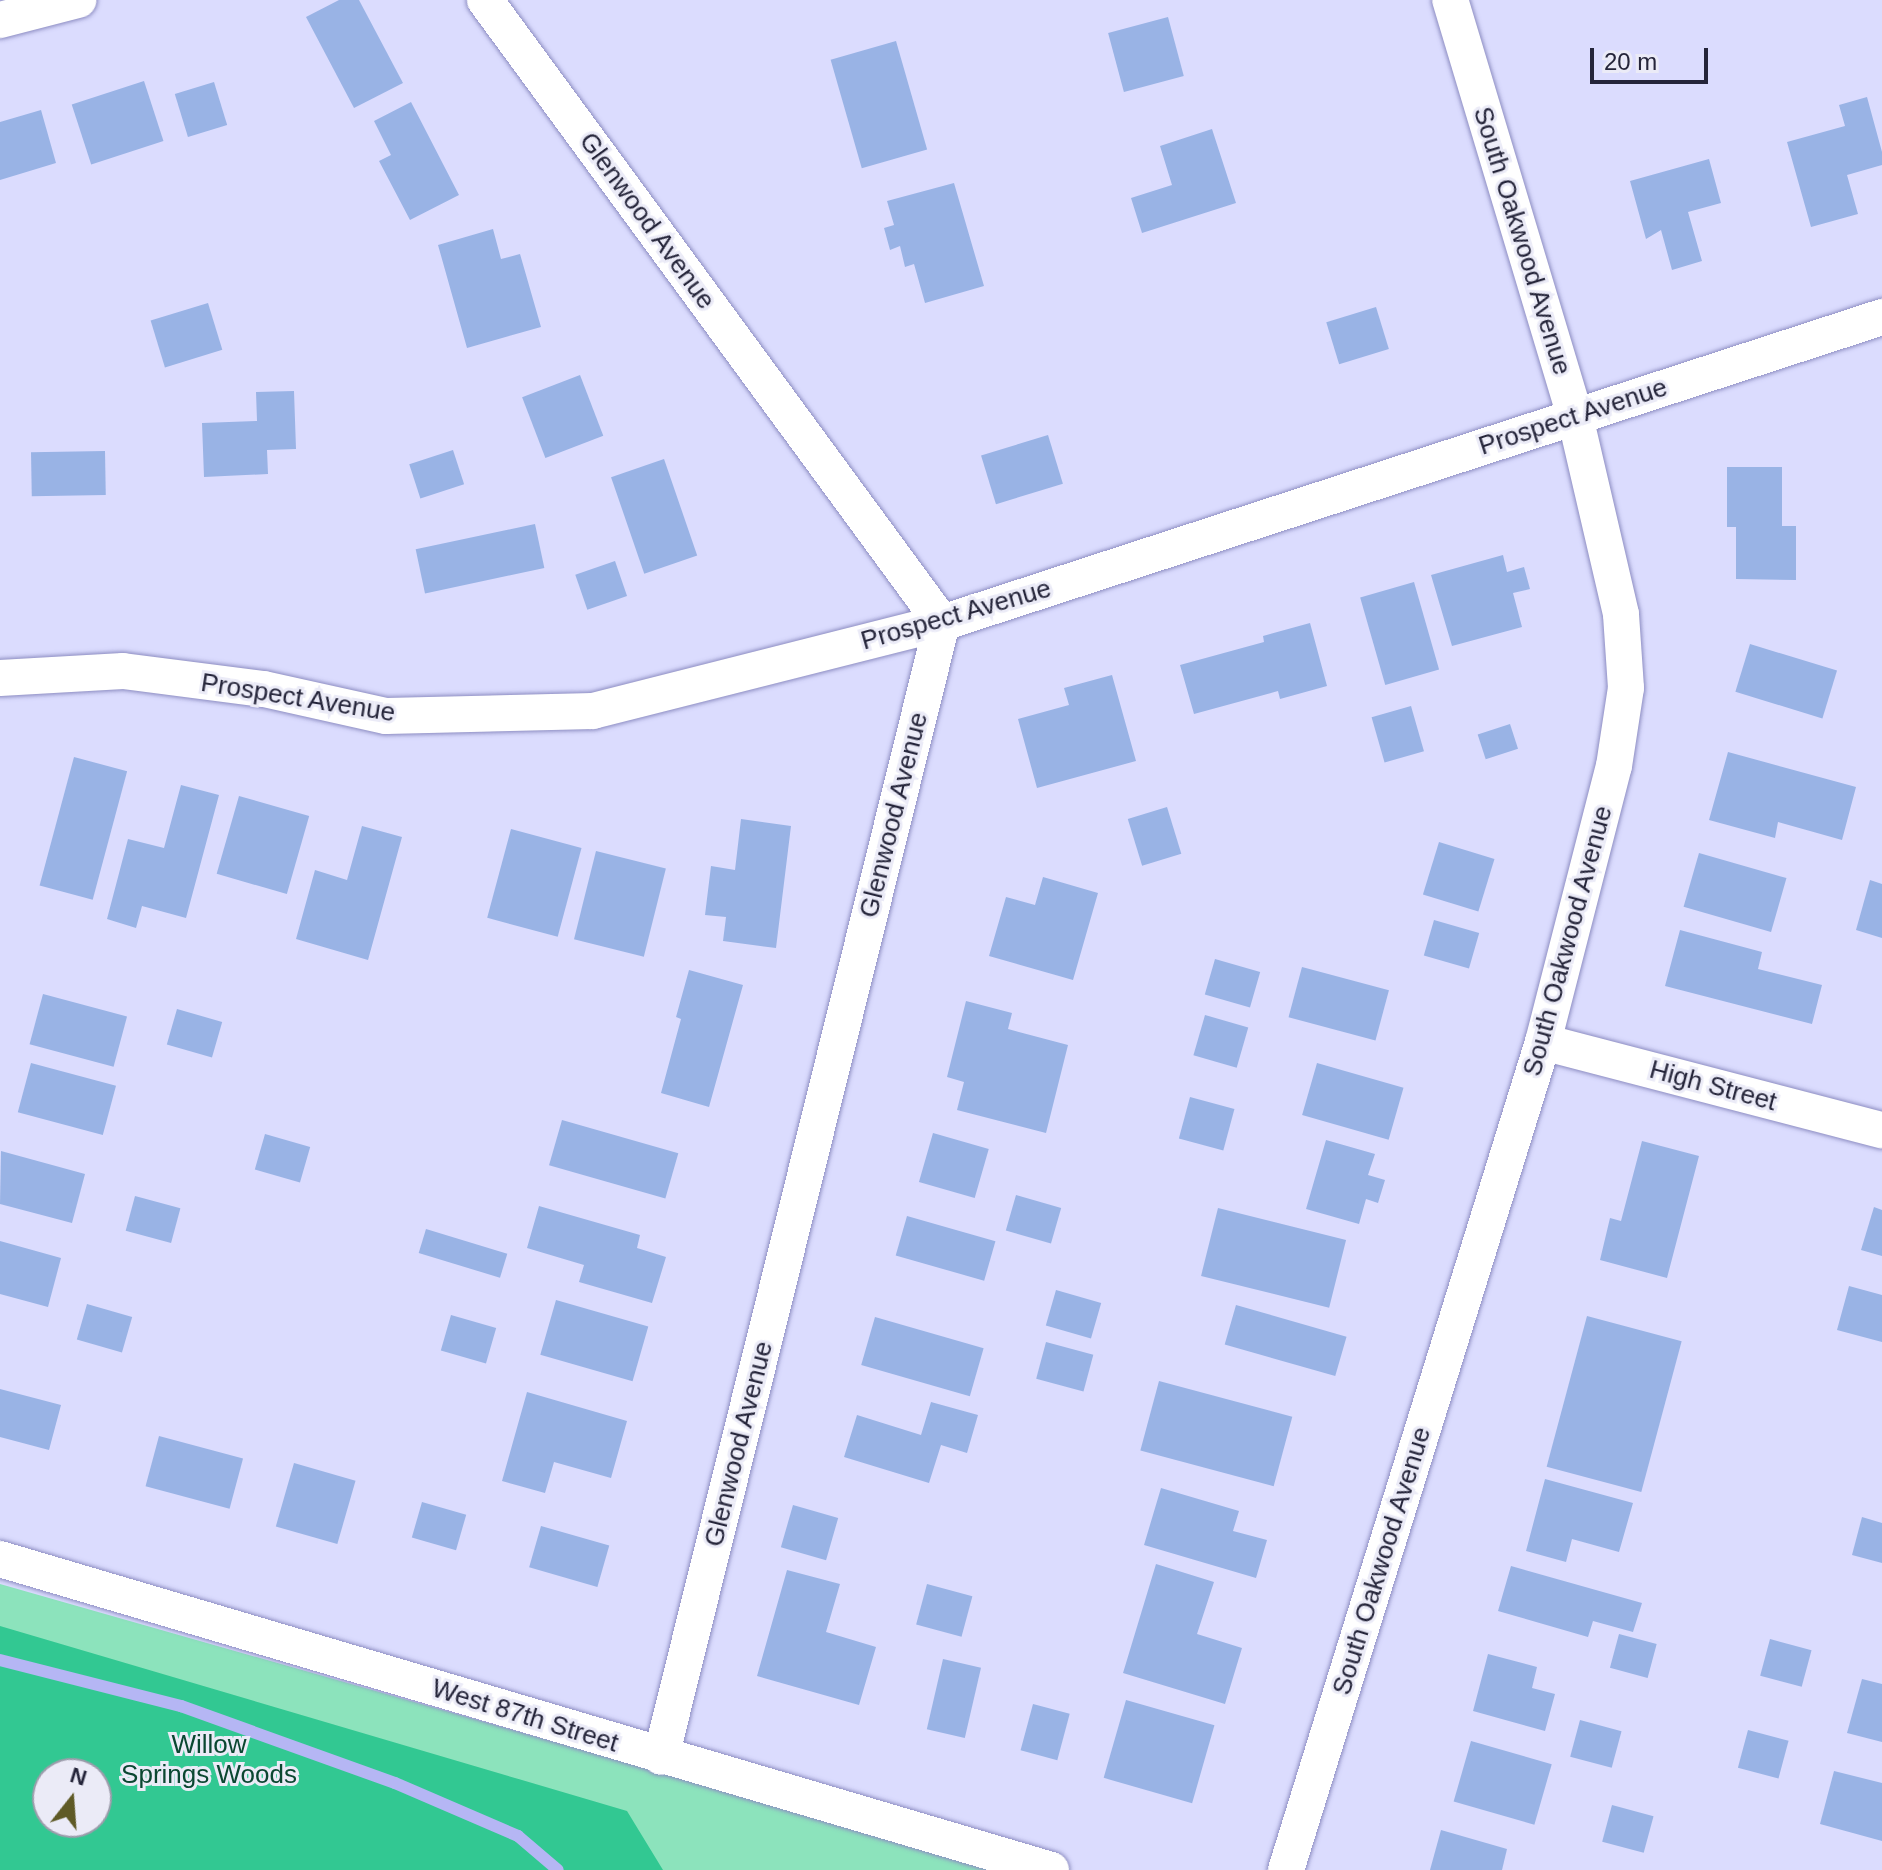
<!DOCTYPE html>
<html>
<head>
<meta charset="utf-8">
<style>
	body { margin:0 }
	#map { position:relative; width:1882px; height:1870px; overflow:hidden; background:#dbdcfe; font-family:Arial,sans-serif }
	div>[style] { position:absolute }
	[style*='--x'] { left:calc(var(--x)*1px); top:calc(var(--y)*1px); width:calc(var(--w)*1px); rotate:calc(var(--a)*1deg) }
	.green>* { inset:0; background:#8ce3bc }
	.forest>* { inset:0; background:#32c892 }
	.stream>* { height:12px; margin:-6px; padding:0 6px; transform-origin:6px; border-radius:6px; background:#b5b6f4 }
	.building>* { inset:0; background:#99b3e5; transform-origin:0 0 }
	.roads { filter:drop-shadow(0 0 2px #8d8dc2) drop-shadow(0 0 2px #8d8dc2) }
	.minor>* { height:36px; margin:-18px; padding:0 18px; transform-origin:18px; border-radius:18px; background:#fff }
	span { translate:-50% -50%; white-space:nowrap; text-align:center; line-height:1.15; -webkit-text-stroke:6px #ebebf7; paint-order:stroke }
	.street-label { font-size:26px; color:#25253a }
	.park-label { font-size:26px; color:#0a4731 }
	.north { position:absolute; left:32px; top:1758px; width:80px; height:80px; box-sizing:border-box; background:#ebebf7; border:2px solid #9c9cab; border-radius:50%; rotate:17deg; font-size:22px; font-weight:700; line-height:32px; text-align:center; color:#25253a }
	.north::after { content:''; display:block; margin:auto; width:28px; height:36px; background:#5f5a26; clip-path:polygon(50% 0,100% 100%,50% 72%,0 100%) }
	.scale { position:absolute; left:1590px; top:48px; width:118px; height:36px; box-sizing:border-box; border:4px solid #25253a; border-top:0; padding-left:10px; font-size:24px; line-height:28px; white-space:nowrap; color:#25253a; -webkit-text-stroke:6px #ebebf7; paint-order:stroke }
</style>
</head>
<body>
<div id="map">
	<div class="green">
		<i style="clip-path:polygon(evenodd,0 1584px,1004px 1870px,0 1870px,0 1584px,48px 1774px,96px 1774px,96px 1822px,48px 1822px,48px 1774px)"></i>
	</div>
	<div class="forest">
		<i style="clip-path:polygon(evenodd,0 1626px,627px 1811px,663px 1870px,0 1870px,0 1626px,48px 1774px,96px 1774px,96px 1822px,48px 1822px,48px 1774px)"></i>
	</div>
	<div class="stream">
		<i style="--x:0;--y:1660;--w:187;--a:14.3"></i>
		<i style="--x:181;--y:1706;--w:227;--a:19.8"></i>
		<i style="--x:395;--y:1783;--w:134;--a:23.3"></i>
		<i style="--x:518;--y:1836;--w:52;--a:40.4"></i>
	</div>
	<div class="building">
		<i style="clip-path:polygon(339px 0,359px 0,403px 83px,354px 108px,306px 17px)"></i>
		<i style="left:1168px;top:17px;width:61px;height:62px;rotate:75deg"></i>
		<i style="left:896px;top:41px;width:113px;height:68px;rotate:74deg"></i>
		<i style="left:144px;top:81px;width:63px;height:76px;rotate:72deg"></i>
		<i style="left:214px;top:82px;width:45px;height:41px;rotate:73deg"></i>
		<i style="clip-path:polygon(1867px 97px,1882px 152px,1882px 165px,1847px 175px,1858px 214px,1811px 227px,1787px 142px,1845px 126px,1839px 105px)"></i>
		<i style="clip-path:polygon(411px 102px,459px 195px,410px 220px,379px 161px,391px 155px,374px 121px)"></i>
		<i style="clip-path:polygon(41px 110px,56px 163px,0 180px,0 122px)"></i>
		<i style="clip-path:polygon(1212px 129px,1236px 203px,1142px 233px,1131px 198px,1172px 185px,1160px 146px)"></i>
		<i style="clip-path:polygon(1709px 159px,1721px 203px,1688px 212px,1702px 261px,1672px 270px,1661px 230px,1646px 239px,1630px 181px)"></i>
		<i style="clip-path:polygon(954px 183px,984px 286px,925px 303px,914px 264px,905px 267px,900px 246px,890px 250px,884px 228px,894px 225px,887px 201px)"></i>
		<i style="clip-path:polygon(493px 229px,501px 259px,520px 254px,541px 327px,467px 348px,438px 245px)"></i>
		<i style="left:208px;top:303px;width:49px;height:60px;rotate:73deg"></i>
		<i style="left:1376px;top:307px;width:44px;height:52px;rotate:73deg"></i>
		<i style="left:580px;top:375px;width:65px;height:62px;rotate:69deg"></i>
		<i style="clip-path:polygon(294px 391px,296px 449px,267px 450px,268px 474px,204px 477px,202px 423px,257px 421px,256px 392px)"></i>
		<i style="left:1048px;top:435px;width:51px;height:70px;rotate:73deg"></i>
		<i style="left:453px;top:450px;width:36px;height:46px;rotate:72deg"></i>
		<i style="left:105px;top:451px;width:44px;height:74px;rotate:89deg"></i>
		<i style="left:664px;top:459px;width:102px;height:56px;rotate:71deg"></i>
		<i style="clip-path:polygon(1727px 467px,1782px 467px,1782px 526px,1796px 526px,1796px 580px,1736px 579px,1736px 527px,1727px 527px)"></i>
		<i style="left:535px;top:524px;width:45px;height:122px;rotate:78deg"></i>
		<i style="clip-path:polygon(1503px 555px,1507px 572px,1524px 567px,1530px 589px,1513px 593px,1522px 627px,1452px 646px,1431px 575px)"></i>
		<i style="left:615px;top:561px;width:37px;height:42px;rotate:71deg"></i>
		<i style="left:1414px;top:582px;width:91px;height:56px;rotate:74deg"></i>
		<i style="clip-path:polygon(1310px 623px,1327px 686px,1280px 699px,1278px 691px,1194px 714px,1180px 665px,1264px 642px,1263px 636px)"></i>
		<i style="left:1750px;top:644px;width:91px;height:50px;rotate:17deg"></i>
		<i style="clip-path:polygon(1112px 675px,1136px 761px,1037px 788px,1018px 719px,1069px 705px,1064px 688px)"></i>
		<i style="left:1411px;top:706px;width:47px;height:41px;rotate:74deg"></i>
		<i style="left:1510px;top:724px;width:26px;height:34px;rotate:72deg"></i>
		<i style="clip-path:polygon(1728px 752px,1856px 787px,1842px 840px,1778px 822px,1775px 838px,1709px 820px)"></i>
		<i style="left:74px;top:757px;width:55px;height:133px;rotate:15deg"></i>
		<i style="clip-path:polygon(181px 785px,219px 795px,186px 918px,142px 906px,136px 928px,107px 919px,128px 839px,164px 848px)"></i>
		<i style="left:239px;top:796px;width:73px;height:81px;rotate:16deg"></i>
		<i style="left:1167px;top:807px;width:49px;height:41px;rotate:73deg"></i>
		<i style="clip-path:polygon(741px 819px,791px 826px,776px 948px,723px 941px,726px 917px,705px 915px,711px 866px,735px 870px)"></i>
		<i style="clip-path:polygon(362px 826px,402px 837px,368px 960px,296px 939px,315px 870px,347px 880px)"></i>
		<i style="left:511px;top:829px;width:73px;height:92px;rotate:15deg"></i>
		<i style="left:1439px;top:842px;width:58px;height:55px;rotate:17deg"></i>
		<i style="left:596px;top:851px;width:72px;height:91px;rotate:14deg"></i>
		<i style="left:1699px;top:853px;width:91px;height:56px;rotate:16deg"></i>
		<i style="clip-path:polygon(1043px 877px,1098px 893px,1073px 980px,989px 956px,1006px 897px,1035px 905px)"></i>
		<i style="clip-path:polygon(1870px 880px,1882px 884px,1882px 938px,1856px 930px)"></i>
		<i style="left:1434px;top:920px;width:47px;height:37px;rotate:16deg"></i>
		<i style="clip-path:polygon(1680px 930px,1762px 952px,1758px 969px,1822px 985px,1812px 1024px,1665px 986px)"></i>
		<i style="left:1215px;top:959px;width:47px;height:37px;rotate:16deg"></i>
		<i style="left:1302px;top:967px;width:90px;height:52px;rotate:15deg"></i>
		<i style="clip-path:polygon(689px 970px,743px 985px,709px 1107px,661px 1093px,681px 1019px,676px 1017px)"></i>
		<i style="left:43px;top:994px;width:87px;height:52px;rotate:15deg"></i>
		<i style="clip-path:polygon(966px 1001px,1012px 1013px,1008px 1029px,1068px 1045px,1046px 1133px,957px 1110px,964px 1082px,947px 1077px)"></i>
		<i style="left:177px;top:1009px;width:47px;height:37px;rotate:16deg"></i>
		<i style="left:1205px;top:1015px;width:45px;height:42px;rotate:16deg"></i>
		<i style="left:31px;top:1063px;width:88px;height:51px;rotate:15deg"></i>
		<i style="left:1317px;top:1063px;width:90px;height:54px;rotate:16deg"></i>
		<i style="left:1190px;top:1097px;width:46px;height:43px;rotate:15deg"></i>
		<i style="left:562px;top:1120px;width:121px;height:47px;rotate:16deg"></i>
		<i style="left:933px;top:1133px;width:58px;height:51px;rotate:16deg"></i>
		<i style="left:265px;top:1134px;width:47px;height:37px;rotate:16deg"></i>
		<i style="clip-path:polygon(1326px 1140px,1375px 1154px,1368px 1175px,1385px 1180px,1378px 1203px,1366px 1199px,1359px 1224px,1306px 1209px)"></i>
		<i style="clip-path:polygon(1642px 1141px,1699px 1156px,1667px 1278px,1600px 1260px,1610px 1218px,1621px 1221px)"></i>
		<i style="clip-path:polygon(1px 1151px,85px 1174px,72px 1223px,0 1204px)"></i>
		<i style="left:1016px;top:1195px;width:47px;height:37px;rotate:16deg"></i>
		<i style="left:135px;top:1196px;width:47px;height:36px;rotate:15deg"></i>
		<i style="clip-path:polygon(539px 1206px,640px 1235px,637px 1248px,666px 1257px,652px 1303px,579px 1282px,584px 1265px,527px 1248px)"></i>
		<i style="clip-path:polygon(1874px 1207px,1882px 1210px,1882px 1256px,1861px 1250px)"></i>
		<i style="left:1218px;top:1208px;width:132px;height:70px;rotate:14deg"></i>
		<i style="left:907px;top:1216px;width:92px;height:41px;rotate:16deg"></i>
		<i style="left:426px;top:1229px;width:85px;height:25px;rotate:17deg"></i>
		<i style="clip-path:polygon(0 1241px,61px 1258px,48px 1307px,0 1294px)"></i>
		<i style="clip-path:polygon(1849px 1286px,1882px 1295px,1882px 1342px,1837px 1330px)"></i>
		<i style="left:1056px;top:1290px;width:47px;height:37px;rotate:16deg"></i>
		<i style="left:556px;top:1300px;width:96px;height:57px;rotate:16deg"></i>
		<i style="left:87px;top:1304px;width:47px;height:37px;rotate:16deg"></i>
		<i style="left:1236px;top:1305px;width:115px;height:41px;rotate:16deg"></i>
		<i style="left:451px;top:1315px;width:47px;height:37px;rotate:16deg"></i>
		<i style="left:1587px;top:1316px;width:98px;height:156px;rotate:15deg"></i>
		<i style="left:875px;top:1317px;width:113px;height:50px;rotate:16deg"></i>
		<i style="left:1046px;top:1342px;width:49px;height:38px;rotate:15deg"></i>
		<i style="left:1159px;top:1381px;width:138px;height:72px;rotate:15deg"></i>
		<i style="clip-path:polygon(0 1389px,61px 1405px,49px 1450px,0 1437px)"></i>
		<i style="clip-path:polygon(527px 1392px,627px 1421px,611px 1478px,554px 1462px,545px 1493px,502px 1481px)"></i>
		<i style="clip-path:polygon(931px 1402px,978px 1415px,967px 1453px,941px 1445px,929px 1483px,844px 1457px,857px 1415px,921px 1435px)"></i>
		<i style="left:159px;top:1436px;width:87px;height:52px;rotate:15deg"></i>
		<i style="left:294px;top:1463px;width:64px;height:66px;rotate:16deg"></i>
		<i style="clip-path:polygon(1545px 1479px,1633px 1503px,1619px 1552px,1572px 1539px,1566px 1562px,1526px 1551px)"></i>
		<i style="clip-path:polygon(1161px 1488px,1239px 1511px,1233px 1531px,1267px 1540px,1256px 1578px,1144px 1545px)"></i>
		<i style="left:422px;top:1502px;width:46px;height:37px;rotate:16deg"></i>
		<i style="left:793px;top:1505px;width:47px;height:44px;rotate:16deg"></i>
		<i style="clip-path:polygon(1862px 1517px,1882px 1523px,1882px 1563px,1852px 1555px)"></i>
		<i style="left:541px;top:1526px;width:71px;height:43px;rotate:16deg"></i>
		<i style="clip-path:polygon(1156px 1564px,1214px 1582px,1197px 1634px,1242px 1648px,1225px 1704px,1123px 1673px)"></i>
		<i style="clip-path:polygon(1511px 1566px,1642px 1603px,1633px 1632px,1593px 1621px,1588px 1637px,1498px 1611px)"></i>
		<i style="clip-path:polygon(787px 1570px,840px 1584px,826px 1632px,876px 1647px,859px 1705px,757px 1676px)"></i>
		<i style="left:927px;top:1584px;width:47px;height:42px;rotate:15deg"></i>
		<i style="left:1619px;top:1634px;width:39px;height:35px;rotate:15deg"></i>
		<i style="left:1770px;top:1639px;width:43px;height:38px;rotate:15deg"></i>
		<i style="clip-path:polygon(1488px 1654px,1537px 1667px,1532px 1688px,1555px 1694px,1545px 1731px,1473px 1711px)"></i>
		<i style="left:943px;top:1659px;width:39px;height:72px;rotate:13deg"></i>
		<i style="clip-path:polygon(1862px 1679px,1882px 1684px,1882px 1742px,1847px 1733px)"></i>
		<i style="left:1126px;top:1700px;width:92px;height:81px;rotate:16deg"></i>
		<i style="left:1033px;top:1704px;width:38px;height:48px;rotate:15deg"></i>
		<i style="left:1580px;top:1720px;width:43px;height:38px;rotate:15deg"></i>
		<i style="left:1748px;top:1730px;width:42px;height:39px;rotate:15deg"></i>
		<i style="left:1471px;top:1741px;width:84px;height:63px;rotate:16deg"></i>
		<i style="clip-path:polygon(1834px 1771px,1882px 1783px,1882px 1841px,1820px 1824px)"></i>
		<i style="left:1612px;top:1805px;width:43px;height:38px;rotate:15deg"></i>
		<i style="clip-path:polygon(1441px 1830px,1507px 1849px,1502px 1870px,1430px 1870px)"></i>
	</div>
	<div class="roads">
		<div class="minor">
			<i style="--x:485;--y:0;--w:773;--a:53.74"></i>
			<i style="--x:942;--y:623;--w:1168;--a:103.92"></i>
			<i style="--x:0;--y:20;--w:81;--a:-14.4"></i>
			<i style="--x:0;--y:678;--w:123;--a:-3.3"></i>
			<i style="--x:123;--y:671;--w:142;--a:7.3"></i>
			<i style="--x:264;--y:689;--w:125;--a:12.5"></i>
			<i style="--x:386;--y:716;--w:207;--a:-1.4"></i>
			<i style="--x:593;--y:711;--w:360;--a:-14.2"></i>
			<i style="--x:942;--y:623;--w:989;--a:-18.03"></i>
			<i style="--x:1543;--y:1042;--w:350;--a:14.6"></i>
			<i style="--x:0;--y:1559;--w:1096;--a:16.48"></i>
			<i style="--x:1286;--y:1870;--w:867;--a:-72.76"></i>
			<i style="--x:1543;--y:1042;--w:285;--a:-75.6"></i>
			<i style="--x:1614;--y:766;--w:79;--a:-81.3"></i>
			<i style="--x:1626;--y:688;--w:74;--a:-93.9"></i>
			<i style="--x:1621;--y:614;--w:203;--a:-103.1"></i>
			<i style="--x:1575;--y:416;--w:434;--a:-106.7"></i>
		</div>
	</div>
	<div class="street-label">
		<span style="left:647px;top:221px;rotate:54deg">Glenwood Avenue</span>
		<span style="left:1522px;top:241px;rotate:73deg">South Oakwood Avenue</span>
		<span style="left:1573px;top:417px;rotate:-18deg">Prospect Avenue</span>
		<span style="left:956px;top:615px;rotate:-16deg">Prospect Avenue</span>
		<span style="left:298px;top:698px;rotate:9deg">Prospect Avenue</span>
		<span style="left:894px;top:815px;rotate:-76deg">Glenwood Avenue</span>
		<span style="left:1568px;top:941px;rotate:-75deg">South Oakwood Avenue</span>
		<span style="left:1713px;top:1086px;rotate:15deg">High Street</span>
		<span style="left:739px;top:1444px;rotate:-76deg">Glenwood Avenue</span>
		<span style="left:1382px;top:1561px;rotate:-73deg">South Oakwood Avenue</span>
		<span style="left:525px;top:1716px;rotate:17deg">West 87th Street</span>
	</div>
	<div class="park-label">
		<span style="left:209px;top:1760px">Willow<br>Springs Woods</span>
	</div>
	<div class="north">N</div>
	<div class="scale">20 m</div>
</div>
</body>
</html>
